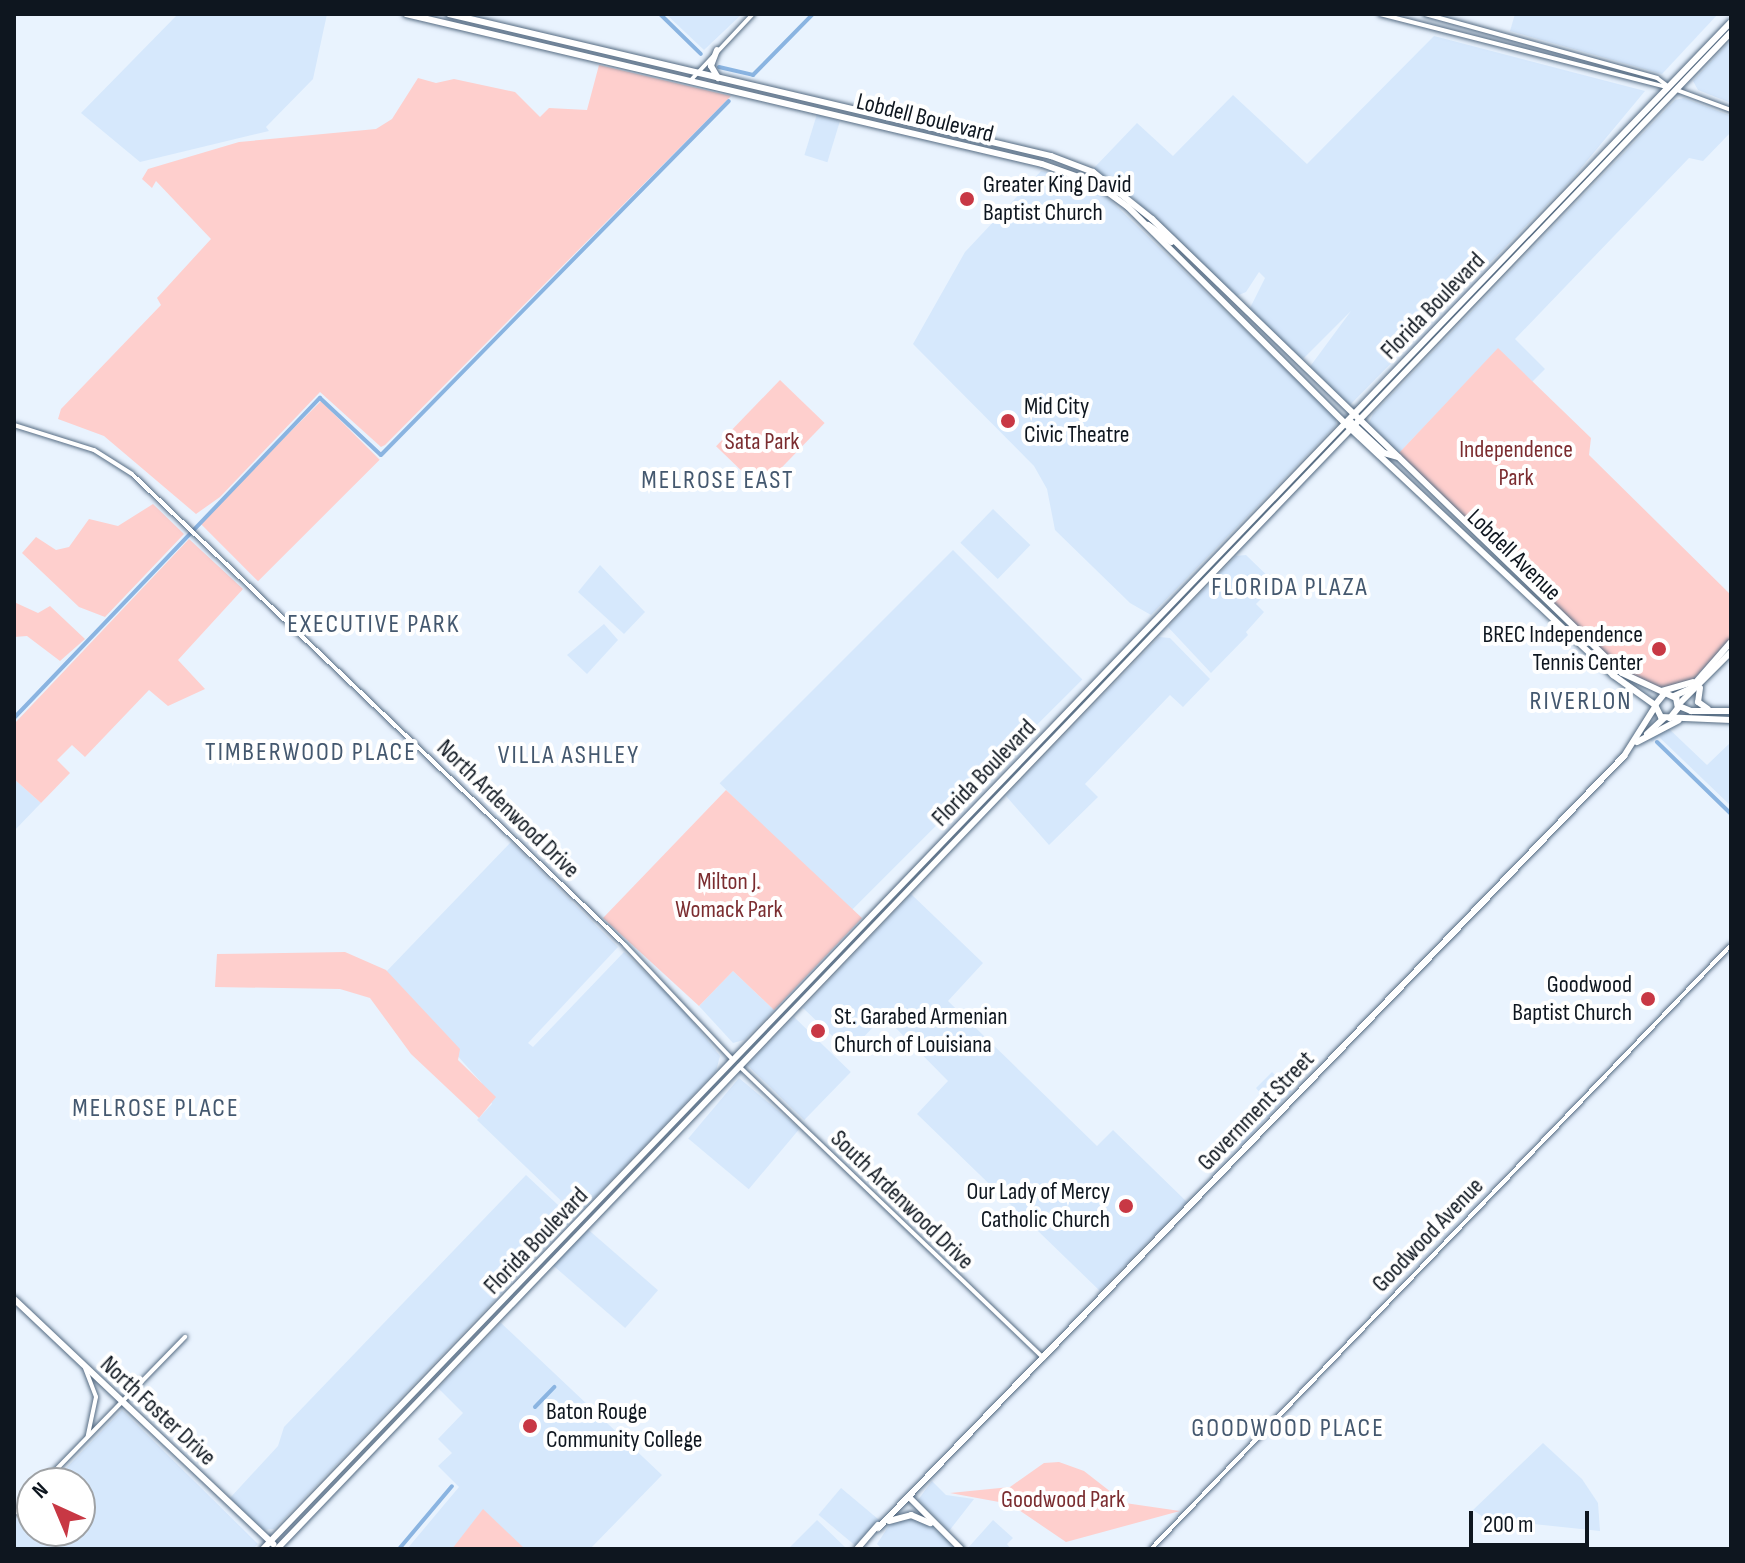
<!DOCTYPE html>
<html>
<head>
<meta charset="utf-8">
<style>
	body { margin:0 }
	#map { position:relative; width:1745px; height:1563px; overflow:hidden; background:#e9f3fe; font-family:"Sofia Sans Condensed",sans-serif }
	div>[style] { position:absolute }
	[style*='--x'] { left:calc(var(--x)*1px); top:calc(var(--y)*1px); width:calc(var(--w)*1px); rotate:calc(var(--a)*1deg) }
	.built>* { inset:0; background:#d6e8fc; transform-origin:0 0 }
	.green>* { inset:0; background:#fecfcd; transform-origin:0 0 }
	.canal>* { height:4px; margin:-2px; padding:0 2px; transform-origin:2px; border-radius:2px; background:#8ab4e1 }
	.roads { filter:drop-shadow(0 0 2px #546a81) drop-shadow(0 0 2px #546a81) }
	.minor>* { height:4px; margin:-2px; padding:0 2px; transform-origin:2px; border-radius:2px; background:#fff }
	.major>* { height:6px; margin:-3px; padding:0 3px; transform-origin:3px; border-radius:3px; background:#fff }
	.dots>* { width:22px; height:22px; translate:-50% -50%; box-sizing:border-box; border:4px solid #fff; border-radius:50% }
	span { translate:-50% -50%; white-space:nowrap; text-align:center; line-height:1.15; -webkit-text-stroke:8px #fff; paint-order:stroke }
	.street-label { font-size:24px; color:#0e161f }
	.poi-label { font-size:24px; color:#0e161f }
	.left { translate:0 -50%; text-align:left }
	.right { translate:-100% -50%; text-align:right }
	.park-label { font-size:24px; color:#7b2d30 }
	.neighbourhood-label { font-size:26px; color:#44586f; letter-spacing:2px }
	.frame { position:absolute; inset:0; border:16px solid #0e161f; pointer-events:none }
	.north { position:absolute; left:16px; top:1467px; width:80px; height:80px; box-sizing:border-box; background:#fff; border:2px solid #9fa2a5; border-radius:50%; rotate:316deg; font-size:22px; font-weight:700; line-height:32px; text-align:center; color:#0e161f }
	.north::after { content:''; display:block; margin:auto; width:28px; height:36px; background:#c83844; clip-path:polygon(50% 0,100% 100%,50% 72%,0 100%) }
	.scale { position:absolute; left:1469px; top:1511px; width:120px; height:36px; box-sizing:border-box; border:4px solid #0e161f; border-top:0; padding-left:10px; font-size:24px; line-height:28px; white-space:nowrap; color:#0e161f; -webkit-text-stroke:6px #fff; paint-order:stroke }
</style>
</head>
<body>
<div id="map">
	<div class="built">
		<i style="clip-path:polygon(178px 14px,327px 14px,313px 79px,266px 127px,269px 131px,140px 162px,81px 113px)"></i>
		<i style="clip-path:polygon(666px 14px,742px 14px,704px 50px)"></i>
		<i style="clip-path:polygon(1515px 14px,1718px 14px,1662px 74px,1510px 31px)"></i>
		<i style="clip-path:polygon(1434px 36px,1645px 91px,1571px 180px,1348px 407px,1309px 368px,1351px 311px,1301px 361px,1249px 310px,1265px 278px,1259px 272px,1246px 292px,1234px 297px,1130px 195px,1093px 169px,1137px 123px,1173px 156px,1233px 95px,1307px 164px)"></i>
		<i style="clip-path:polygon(1731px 40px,1731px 103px,1698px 90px,1693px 81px)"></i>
		<i style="clip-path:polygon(1684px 98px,1731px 116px,1731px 132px,1703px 161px,1689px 158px,1515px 339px,1545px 369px,1532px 382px,1498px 349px,1399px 453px,1384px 440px,1368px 425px,1373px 414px,1675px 100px)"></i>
		<i style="left:817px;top:114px;width:24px;height:43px;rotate:17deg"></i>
		<i style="clip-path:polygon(1041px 171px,1064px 174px,1104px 194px,1336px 418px,1336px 425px,1151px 615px,1130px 603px,1055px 530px,1047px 489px,1034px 466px,913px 344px,965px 252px)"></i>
		<i style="left:993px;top:509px;width:52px;height:47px;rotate:44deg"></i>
		<i style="left:953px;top:550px;width:183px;height:330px;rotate:45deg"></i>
		<i style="clip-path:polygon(1246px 555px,1276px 584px,1256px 604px,1264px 612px,1246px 632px,1248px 635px,1211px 673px,1168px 627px,1236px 556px)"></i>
		<i style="clip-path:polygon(600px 565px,645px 612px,624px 634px,578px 592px)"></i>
		<i style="clip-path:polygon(604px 624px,618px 640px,587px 674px,567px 655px)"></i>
		<i style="clip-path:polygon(1159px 637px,1170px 638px,1210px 679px,1183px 707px,1170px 695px,1085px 784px,1098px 797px,1049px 845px,1006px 796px)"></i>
		<i style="clip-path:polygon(1666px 726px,1707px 765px,1731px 742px,1730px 805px,1659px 737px,1652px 742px,1648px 738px)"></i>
		<i style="clip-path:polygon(14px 779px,41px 803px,14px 831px)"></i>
		<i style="clip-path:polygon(511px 842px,618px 947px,528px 1043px,533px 1047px,624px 952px,682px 1008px,720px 1056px,716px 1071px,577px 1216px,477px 1120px,492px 1104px,481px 1082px,384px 974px)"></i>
		<i style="clip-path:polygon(911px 894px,983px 963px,948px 1001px,1097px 1146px,1113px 1130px,1187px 1202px,1100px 1291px,917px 1114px,948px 1081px,884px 1016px,849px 1052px,803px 1008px)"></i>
		<i style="clip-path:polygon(733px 971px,774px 1010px,744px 1040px,733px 1043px,699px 1006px)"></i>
		<i style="left:794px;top:1017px;width:79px;height:67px;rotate:44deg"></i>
		<i style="clip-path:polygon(1272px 1072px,1292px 1091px,1240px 1146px,1227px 1133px,1262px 1095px,1256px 1088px)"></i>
		<i style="left:739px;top:1078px;width:79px;height:79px;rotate:40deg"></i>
		<i style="clip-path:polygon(526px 1175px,573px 1219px,274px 1529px,263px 1530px,230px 1498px,278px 1446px,284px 1427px)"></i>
		<i style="left:584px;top:1226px;width:98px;height:50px;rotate:41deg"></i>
		<i style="clip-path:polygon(501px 1323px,662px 1475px,590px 1549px,407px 1549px,459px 1487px,438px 1466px,452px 1453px,438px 1439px,463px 1413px,438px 1388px)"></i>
		<i style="clip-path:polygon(122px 1410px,258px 1544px,253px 1549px,14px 1549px,14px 1522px,32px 1503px,32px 1531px,80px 1531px,80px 1483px,52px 1483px)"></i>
		<i style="clip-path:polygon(1543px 1443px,1582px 1479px,1598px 1503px,1600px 1531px,1486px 1519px,1473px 1510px)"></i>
		<i style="clip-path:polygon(932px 1481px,946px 1495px,974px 1499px,949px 1531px,918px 1500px)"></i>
		<i style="left:841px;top:1488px;width:51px;height:35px;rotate:40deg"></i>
		<i style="clip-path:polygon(914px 1518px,928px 1522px,956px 1549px,882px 1549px,877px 1544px,890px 1524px)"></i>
		<i style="clip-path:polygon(817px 1520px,847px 1549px,784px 1549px,790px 1547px)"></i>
		<i style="clip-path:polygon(993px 1520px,1013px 1538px,1007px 1544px,1011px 1549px,967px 1549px)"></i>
	</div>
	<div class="green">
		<i style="clip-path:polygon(599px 65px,731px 96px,385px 445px,381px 447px,320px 392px,220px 497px,196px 514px,104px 436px,58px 419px,61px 409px,161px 305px,157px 298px,211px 239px,156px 181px,152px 188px,142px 179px,148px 169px,239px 142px,376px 129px,392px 119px,418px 78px,436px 83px,454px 79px,515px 92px,540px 117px,549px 108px,587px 110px)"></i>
		<i style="clip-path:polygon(1498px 348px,1591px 438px,1589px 455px,1731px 595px,1731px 638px,1692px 681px,1670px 688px,1651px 686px,1617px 667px,1399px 453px)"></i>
		<i style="left:780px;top:380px;width:62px;height:92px;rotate:44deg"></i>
		<i style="left:321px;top:401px;width:83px;height:172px;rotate:45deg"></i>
		<i style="clip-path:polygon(153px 504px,184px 534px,105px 617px,79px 607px,22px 553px,36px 537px,56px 550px,69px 547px,89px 519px,118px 526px)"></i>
		<i style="clip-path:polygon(189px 539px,243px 589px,178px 660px,205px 689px,168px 706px,149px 690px,85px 757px,72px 745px,57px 760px,70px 773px,41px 803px,14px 779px,14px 724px)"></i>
		<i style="clip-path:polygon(14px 602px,38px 613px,50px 606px,85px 639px,60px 661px,27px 636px,14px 637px)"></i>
		<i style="clip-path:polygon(726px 790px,862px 918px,774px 1010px,733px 971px,699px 1006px,603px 918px)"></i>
		<i style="clip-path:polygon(345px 952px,386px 970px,460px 1049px,458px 1060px,496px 1097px,479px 1118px,411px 1054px,370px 998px,340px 989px,215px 987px,217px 954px)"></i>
		<i style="clip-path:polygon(1059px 1462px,1084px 1471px,1125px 1503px,1180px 1511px,1066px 1542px,1010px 1504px,950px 1493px,1010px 1487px,1044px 1463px)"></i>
		<i style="clip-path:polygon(483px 1509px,525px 1549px,452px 1549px)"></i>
	</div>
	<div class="canal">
		<i style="--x:660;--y:14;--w:57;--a:44.3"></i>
		<i style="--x:719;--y:67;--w:35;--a:13"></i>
		<i style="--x:753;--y:75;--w:86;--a:-45.5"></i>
		<i style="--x:14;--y:718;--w:443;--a:-46.3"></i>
		<i style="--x:320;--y:398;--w:83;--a:43.1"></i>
		<i style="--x:381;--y:455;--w:496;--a:-45.5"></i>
		<i style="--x:1657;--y:742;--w:103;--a:44.2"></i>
		<i style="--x:535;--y:1407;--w:28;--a:-46"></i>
		<i style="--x:399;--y:1549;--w:82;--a:-49.9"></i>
	</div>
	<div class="roads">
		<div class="minor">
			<i style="--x:1380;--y:14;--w:295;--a:14.3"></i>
			<i style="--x:1425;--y:14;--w:241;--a:15.4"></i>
			<i style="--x:1657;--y:78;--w:15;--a:37"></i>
			<i style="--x:690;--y:81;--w:92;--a:-46.8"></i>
			<i style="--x:1677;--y:90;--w:58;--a:20.3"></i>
			<i style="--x:14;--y:425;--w:84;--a:17.4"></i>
			<i style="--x:94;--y:450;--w:45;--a:32.3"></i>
			<i style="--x:132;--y:474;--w:682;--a:43.69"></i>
			<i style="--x:625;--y:945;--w:158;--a:46.8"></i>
			<i style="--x:739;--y:1066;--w:422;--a:43.8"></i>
			<i style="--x:85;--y:1368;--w:31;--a:69"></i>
			<i style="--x:96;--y:1397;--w:40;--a:102"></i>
			<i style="--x:43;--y:1483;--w:204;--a:-45.8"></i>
			<i style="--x:14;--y:1514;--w:26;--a:-47"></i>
			<i style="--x:1151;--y:1549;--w:837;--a:-46.16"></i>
		</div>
		<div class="major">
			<i style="--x:406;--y:14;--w:653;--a:13.27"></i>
			<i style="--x:1042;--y:164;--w:56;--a:19.7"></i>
			<i style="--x:1095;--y:183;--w:41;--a:36"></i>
			<i style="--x:1128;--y:207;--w:313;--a:44.9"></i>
			<i style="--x:1350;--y:428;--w:361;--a:43.2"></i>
			<i style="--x:1613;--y:675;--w:52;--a:35.5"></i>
			<i style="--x:449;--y:14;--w:619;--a:13.27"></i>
			<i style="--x:1051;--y:156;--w:45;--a:20.9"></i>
			<i style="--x:1093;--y:172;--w:75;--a:38.5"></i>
			<i style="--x:1152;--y:219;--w:653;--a:44.01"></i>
			<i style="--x:1622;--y:673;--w:60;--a:24.8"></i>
			<i style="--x:1676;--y:698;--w:10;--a:79"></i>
			<i style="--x:1678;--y:708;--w:13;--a:129"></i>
			<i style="--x:717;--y:50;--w:17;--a:111"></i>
			<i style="--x:711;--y:66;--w:14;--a:60"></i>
			<i style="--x:1148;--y:225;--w:29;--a:36"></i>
			<i style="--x:1351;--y:422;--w:45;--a:43.2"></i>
			<i style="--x:1384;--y:453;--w:15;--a:16"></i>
			<i style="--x:1700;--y:688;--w:14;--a:98"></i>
			<i style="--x:1698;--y:702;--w:12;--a:35"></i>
			<i style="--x:1662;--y:691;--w:32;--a:-16"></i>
			<i style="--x:1664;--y:694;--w:14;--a:129"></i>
			<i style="--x:1655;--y:705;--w:13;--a:63"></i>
			<i style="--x:1661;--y:717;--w:70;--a:2.5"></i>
			<i style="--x:1674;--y:696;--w:17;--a:-24"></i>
			<i style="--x:1690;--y:689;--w:62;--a:-48.9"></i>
			<i style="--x:1678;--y:705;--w:75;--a:-45"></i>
			<i style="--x:1679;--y:706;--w:13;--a:23"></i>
			<i style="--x:1691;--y:711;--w:40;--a:0"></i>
			<i style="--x:1647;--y:734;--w:23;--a:-43"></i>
			<i style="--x:1637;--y:742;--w:47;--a:-27.6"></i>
			<i style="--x:14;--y:1299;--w:357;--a:43.4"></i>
			<i style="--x:909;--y:1497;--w:74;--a:45"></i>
			<i style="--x:889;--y:1521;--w:23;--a:-15"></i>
			<i style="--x:911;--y:1515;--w:21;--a:23"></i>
			<i style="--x:878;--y:1528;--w:1074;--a:-45.98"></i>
			<i style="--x:1624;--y:756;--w:58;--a:-57.7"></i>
			<i style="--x:263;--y:1549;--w:2118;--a:-46.13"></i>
			<i style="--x:277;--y:1549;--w:2101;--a:-46.21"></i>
			<i style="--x:857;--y:1549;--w:32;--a:-49"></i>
		</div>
	</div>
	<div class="dots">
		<i style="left:967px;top:199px;background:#c83844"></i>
		<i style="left:1008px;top:421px;background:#c83844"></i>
		<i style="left:1659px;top:649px;background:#c83844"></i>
		<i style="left:1648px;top:999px;background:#c83844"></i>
		<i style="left:818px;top:1031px;background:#c83844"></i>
		<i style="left:1126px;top:1206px;background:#c83844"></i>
		<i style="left:530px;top:1426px;background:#c83844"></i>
	</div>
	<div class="street-label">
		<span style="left:925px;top:118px;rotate:14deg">Lobdell Boulevard</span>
		<span style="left:1433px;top:306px;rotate:-46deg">Florida Boulevard</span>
		<span style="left:1514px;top:555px;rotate:44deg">Lobdell Avenue</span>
		<span style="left:984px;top:773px;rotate:-46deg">Florida Boulevard</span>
		<span style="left:508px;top:809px;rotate:44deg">North Ardenwood Drive</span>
		<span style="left:1256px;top:1111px;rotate:-46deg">Government Street</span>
		<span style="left:902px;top:1200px;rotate:44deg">South Ardenwood Drive</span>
		<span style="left:1428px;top:1235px;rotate:-46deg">Goodwood Avenue</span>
		<span style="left:536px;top:1241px;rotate:-46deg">Florida Boulevard</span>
		<span style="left:158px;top:1411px;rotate:43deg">North Foster Drive</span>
	</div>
	<div class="poi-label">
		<span class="left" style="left:983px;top:199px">Greater King David<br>Baptist Church</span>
		<span class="left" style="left:1024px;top:421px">Mid City<br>Civic Theatre</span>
		<span class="right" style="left:1643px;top:649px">BREC Independence<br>Tennis Center</span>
		<span class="right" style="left:1632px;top:999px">Goodwood<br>Baptist Church</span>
		<span class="left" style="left:834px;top:1031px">St. Garabed Armenian<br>Church of Louisiana</span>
		<span class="right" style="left:1110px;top:1206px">Our Lady of Mercy<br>Catholic Church</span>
		<span class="left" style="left:546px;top:1426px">Baton Rouge<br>Community College</span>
	</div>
	<div class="park-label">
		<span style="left:762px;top:442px">Sata Park</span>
		<span style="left:1516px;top:464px">Independence<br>Park</span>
		<span style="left:729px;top:896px">Milton J.<br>Womack Park</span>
		<span style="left:1063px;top:1500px">Goodwood Park</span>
	</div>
	<div class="neighbourhood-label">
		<span style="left:718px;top:481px">MELROSE EAST</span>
		<span style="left:1290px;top:588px">FLORIDA PLAZA</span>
		<span style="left:374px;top:625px">EXECUTIVE PARK</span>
		<span style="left:1581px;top:702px">RIVERLON</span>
		<span style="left:311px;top:753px">TIMBERWOOD PLACE</span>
		<span style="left:569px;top:756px">VILLA ASHLEY</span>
		<span style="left:156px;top:1109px">MELROSE PLACE</span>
		<span style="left:1288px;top:1429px">GOODWOOD PLACE</span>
	</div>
	<div class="frame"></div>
	<div class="north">N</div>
	<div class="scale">200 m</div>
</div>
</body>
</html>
